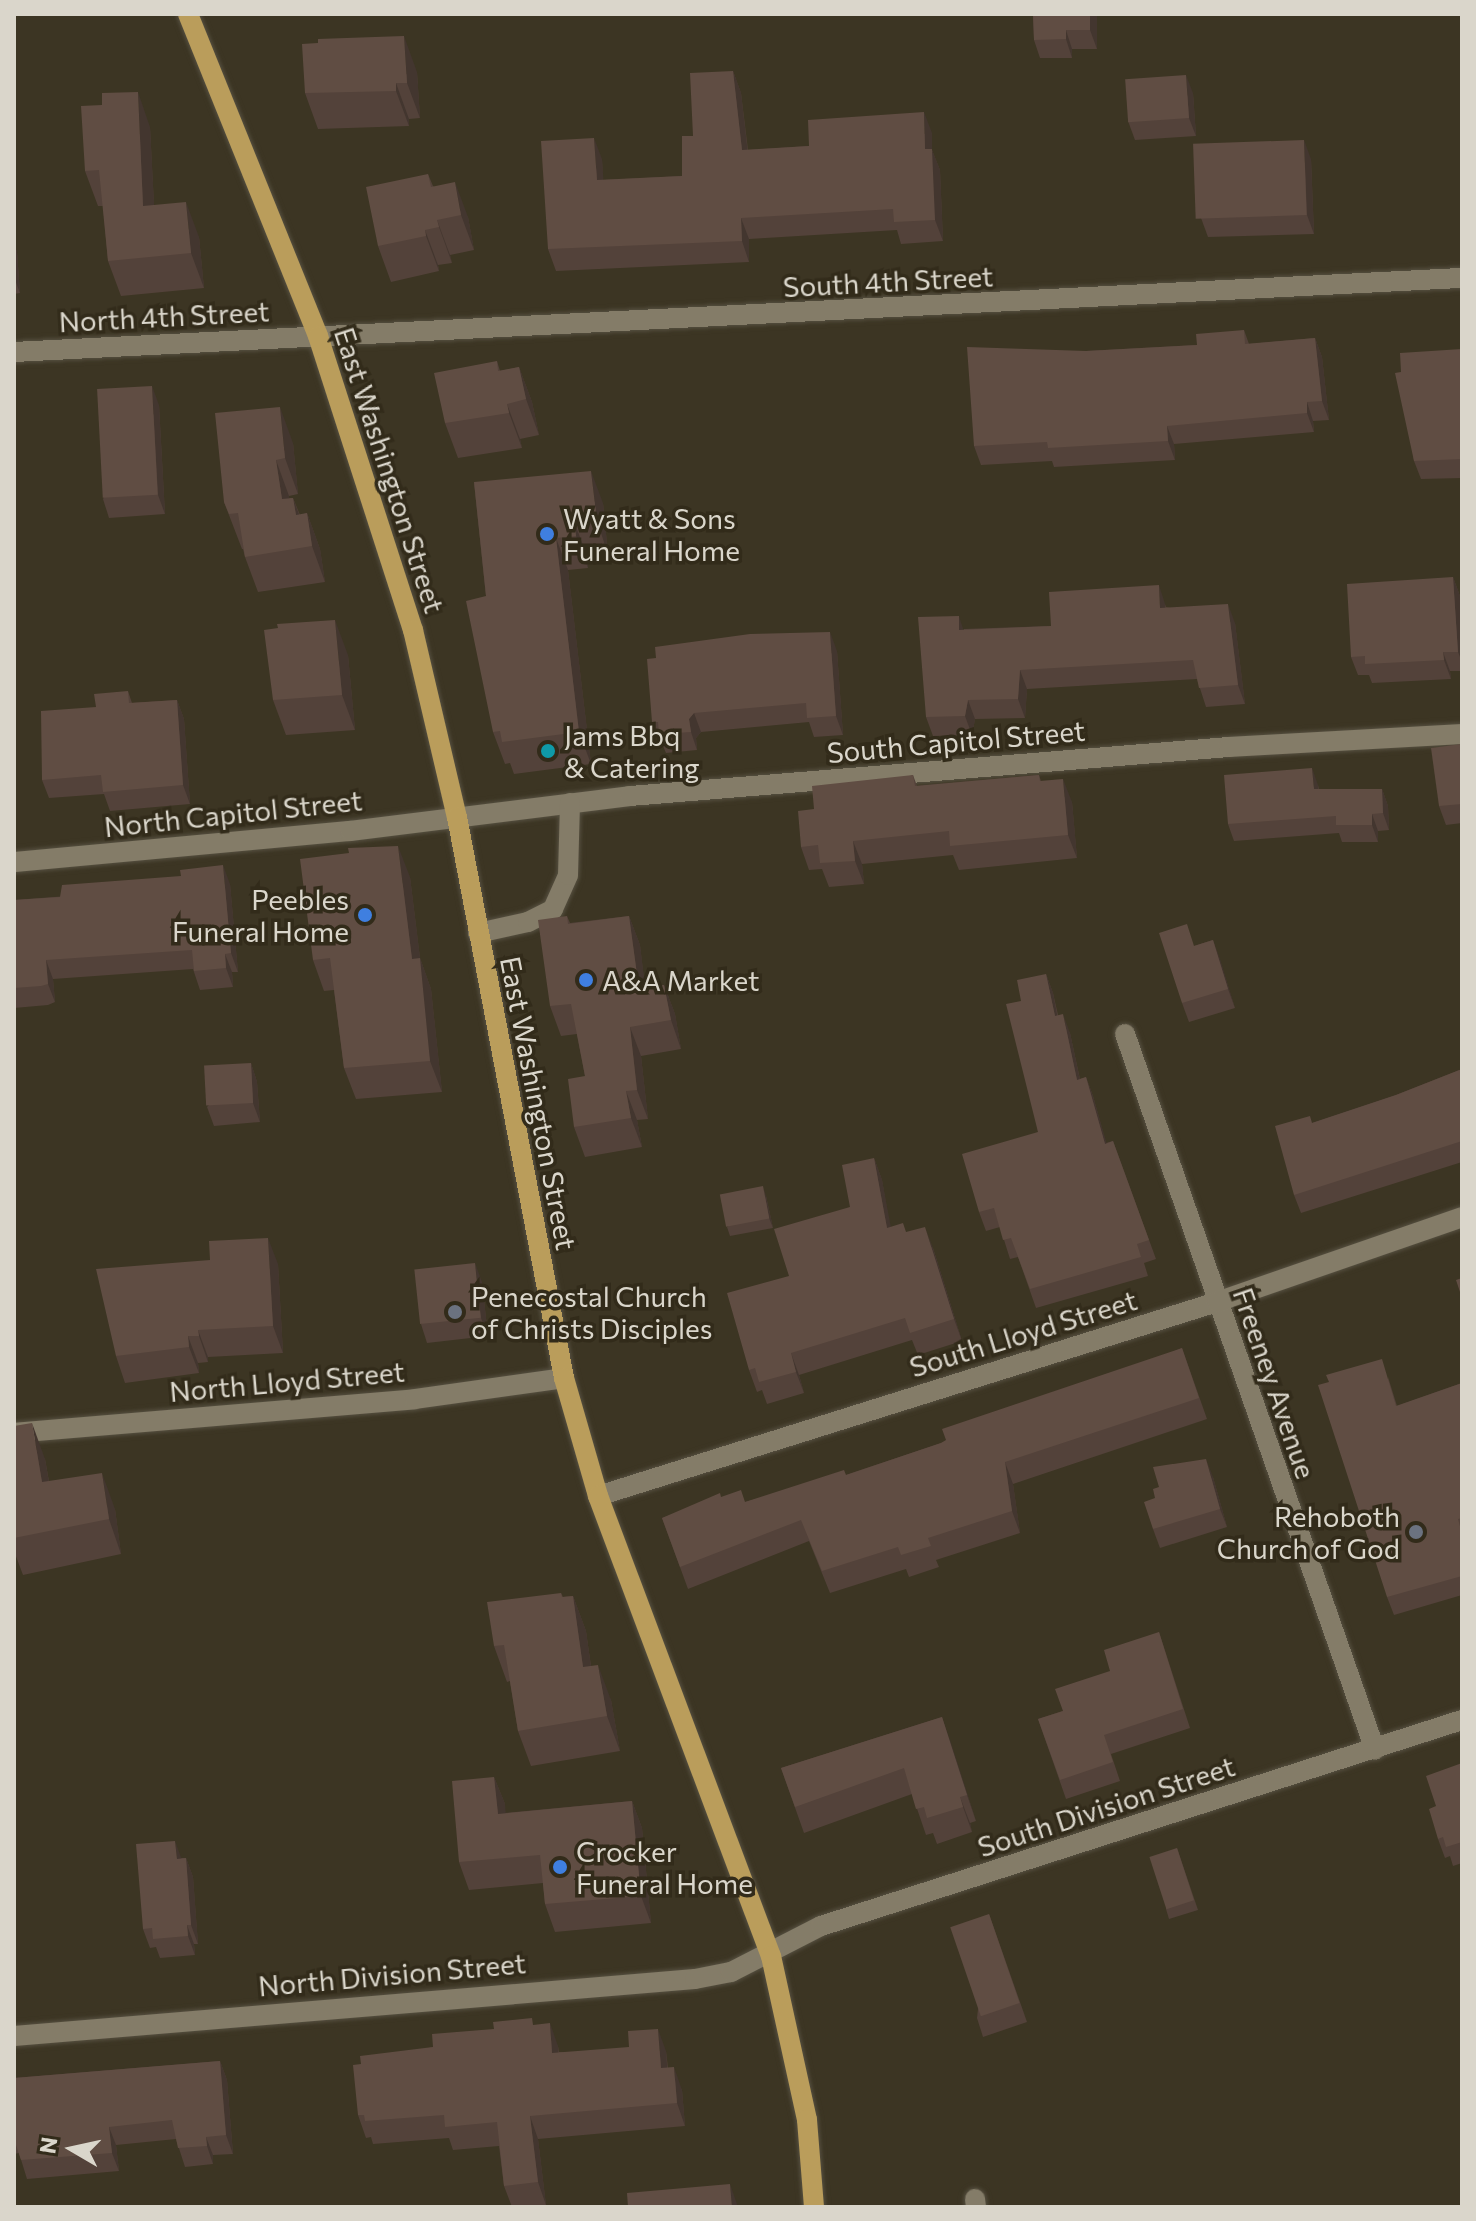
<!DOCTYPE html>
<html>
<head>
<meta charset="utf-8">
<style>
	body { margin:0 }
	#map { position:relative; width:1476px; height:2221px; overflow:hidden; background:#3c3523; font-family:Commissioner,sans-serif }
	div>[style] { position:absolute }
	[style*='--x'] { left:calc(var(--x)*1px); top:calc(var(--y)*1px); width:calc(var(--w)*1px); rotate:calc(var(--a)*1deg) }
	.roads { filter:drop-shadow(0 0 2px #565041) drop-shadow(0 0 2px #565041) }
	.minor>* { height:20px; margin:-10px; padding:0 10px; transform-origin:10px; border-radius:10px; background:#847c68 }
	.major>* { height:20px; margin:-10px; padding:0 10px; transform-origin:10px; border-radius:10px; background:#ba9d5b }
	.wall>* { inset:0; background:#53423a }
	.shaded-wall>* { inset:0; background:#43362f }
	.building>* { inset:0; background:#604d43; transform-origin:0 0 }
	.dots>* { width:22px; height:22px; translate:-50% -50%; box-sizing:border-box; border:4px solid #322b1a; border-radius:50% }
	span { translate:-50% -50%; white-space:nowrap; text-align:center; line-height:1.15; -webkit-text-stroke:7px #322b1a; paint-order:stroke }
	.street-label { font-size:28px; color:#dad6cb }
	.poi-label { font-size:28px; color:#dad6cb }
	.left { translate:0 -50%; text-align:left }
	.right { translate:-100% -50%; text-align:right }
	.frame { position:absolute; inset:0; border:16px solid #dad6cb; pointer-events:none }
	.north { position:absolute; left:32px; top:2109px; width:80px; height:80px; -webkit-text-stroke:6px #322b1a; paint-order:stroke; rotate:279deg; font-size:22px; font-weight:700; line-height:32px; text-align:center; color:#dad6cb }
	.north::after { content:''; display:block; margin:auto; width:28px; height:36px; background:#dad6cb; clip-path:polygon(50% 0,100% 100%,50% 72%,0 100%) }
</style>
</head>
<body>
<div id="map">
	<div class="roads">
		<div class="minor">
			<i style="--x:14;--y:352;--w:1450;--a:-2.93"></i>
			<i style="--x:14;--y:862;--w:337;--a:-5.3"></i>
			<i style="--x:350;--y:831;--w:282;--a:-7.1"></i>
			<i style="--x:630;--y:796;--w:601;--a:-4.68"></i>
			<i style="--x:1229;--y:747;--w:233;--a:-3.2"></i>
			<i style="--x:478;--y:933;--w:51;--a:-12.4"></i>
			<i style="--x:528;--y:922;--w:28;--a:-27"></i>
			<i style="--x:553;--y:909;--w:37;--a:-66"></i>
			<i style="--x:568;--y:875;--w:72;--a:-88.4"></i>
			<i style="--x:1125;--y:1034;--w:758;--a:70.75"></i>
			<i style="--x:14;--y:1433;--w:402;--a:-4.8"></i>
			<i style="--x:415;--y:1399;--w:150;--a:-8"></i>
			<i style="--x:598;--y:1496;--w:649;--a:-17.4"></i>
			<i style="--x:1217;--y:1302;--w:259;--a:-19.1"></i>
			<i style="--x:14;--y:2036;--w:683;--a:-4.78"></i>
			<i style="--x:695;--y:1979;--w:37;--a:-11"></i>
			<i style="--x:731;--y:1972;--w:101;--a:-27.1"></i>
			<i style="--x:821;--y:1926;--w:673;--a:-17.82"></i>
			<i style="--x:975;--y:2199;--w:8;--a:83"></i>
		</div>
		<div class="major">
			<i style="--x:188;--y:14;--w:347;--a:68"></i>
			<i style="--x:318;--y:336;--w:309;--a:72.1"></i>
			<i style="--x:413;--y:630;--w:192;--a:76.8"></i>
			<i style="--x:457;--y:817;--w:571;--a:79.2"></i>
			<i style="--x:564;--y:1378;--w:123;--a:73.9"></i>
			<i style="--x:598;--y:1496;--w:491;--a:69.4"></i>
			<i style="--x:771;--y:1956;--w:168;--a:77.6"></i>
			<i style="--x:807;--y:2120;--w:87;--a:85.4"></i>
		</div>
	</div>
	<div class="wall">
		<i style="clip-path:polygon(1033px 14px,1097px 14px,1097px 49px,1072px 49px,1072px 58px,1040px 58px,1034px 40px)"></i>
		<i style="clip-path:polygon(733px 71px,741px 93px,748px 150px,809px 146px,932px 133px,932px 150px,940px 170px,943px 241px,901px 244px,897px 230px,749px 239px,749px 262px,556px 271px,548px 249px,602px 159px,603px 180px,682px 176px,693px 136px)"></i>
		<i style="clip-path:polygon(417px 72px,420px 118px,409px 119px,409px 126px,318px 129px,305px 93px)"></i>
		<i style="clip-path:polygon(1193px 93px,1196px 136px,1135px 140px,1128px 121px)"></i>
		<i style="clip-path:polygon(150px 127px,154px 205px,199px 237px,204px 288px,121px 296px,108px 261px,103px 206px,98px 206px,85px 171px)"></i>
		<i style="clip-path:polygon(1311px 159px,1314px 234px,1208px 237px,1201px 218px)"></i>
		<i style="clip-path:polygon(428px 174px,433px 186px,468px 217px,474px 250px,450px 255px,452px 263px,438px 265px,439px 271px,391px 282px,378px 246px)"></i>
		<i style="clip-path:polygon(14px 244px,17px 252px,20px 293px,14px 294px)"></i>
		<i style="clip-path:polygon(1244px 330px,1249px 344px,1315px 338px,1322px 357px,1329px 420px,1313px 421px,1314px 432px,1174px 444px,1175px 460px,1054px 467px,1052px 461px,981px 465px,974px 446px,1086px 351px,1197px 345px)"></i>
		<i style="clip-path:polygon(1462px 349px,1462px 478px,1421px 479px,1414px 461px,1401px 372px)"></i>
		<i style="clip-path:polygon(497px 361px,500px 371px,519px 367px,532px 402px,539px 435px,520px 439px,522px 448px,458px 458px,445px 423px)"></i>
		<i style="clip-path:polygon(159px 405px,165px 514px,109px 518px,103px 499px)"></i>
		<i style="clip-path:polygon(293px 443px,298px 494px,289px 496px,289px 498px,293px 498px,300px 515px,307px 513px,320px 549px,325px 582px,258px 592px,245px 557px,243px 549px,242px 549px,224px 502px)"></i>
		<i style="clip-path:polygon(474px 482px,603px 503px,608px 554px,587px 556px,588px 568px,568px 570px,591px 764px,514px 774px,510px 763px,505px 764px,493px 732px,486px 596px)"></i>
		<i style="clip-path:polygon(1453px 577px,1460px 596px,1462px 626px,1462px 671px,1450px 671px,1451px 679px,1372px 683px,1369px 675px,1358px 675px,1351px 657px)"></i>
		<i style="clip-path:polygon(1165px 604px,1166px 607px,1235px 623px,1245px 704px,1206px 707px,1197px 679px,1027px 689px,1025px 718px,975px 719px,972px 735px,933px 736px,926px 717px,964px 629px,1051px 626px)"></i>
		<i style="clip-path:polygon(837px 651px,843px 735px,814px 737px,809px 722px,701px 732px,696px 738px,697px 750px,666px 753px,661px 741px,659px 741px,652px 722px)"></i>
		<i style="clip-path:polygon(348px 655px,355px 730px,286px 735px,273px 700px)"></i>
		<i style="clip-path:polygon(128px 691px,132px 703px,177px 700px,184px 719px,190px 804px,110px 811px,104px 794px,49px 798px,42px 780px,96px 707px)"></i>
		<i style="clip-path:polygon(1462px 744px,1462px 823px,1446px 825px,1439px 806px)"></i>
		<i style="clip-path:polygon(913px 775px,917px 786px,1039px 775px,1041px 781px,1072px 802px,1077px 858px,959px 870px,953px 855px,862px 864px,864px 884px,829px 887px,822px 869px,809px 870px,801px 847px,814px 809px)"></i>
		<i style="clip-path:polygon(1318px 785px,1319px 789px,1382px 789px,1388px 806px,1389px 830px,1378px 831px,1378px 842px,1342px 842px,1339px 833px,1234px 841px,1228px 824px)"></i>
		<i style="clip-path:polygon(410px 877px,420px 958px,431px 989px,442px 1092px,356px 1099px,344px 1068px,334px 990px,324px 991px,313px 960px)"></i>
		<i style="clip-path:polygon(230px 884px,238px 972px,232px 972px,233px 987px,200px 990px,193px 969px,53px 979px,55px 1002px,48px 1005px,14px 1008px,14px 900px)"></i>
		<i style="clip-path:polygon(567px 916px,570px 923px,629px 916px,640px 945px,645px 988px,664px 985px,675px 1014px,681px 1049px,641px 1056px,648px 1119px,637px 1120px,642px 1147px,585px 1157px,574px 1127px,585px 1076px,577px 1034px,561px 1036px,550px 1006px)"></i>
		<i style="clip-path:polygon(1213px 940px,1235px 1008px,1189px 1022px,1182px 1003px,1194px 946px)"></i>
		<i style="clip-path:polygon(1046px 974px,1053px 993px,1058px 1015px,1070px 1033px,1080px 1079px,1086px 1077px,1093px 1096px,1106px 1143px,1113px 1141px,1156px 1259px,1144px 1263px,1148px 1276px,1036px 1308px,1018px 1257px,1010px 1259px,1000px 1227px,986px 1231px,979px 1212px,1038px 1132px,1021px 1001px)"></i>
		<i style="clip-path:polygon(251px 1063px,257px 1082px,260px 1122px,214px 1126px,207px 1107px)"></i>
		<i style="clip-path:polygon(1462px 1069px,1462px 1162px,1301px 1213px,1294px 1195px,1312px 1123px,1396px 1095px)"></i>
		<i style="clip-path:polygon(874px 1158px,882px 1180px,890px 1227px,906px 1232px,933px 1248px,962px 1341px,918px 1355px,912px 1340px,799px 1375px,804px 1393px,767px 1404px,762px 1390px,757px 1392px,749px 1370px,789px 1276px,850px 1207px)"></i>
		<i style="clip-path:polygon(766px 1196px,773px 1228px,730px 1236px,727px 1227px)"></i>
		<i style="clip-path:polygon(278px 1264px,283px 1353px,208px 1357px,208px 1362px,198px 1363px,199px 1373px,125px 1383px,116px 1356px)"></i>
		<i style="clip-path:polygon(482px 1282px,488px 1336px,427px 1343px,421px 1324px)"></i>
		<i style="clip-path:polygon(1182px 1348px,1207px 1419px,1013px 1484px,1020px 1533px,936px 1560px,939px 1567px,909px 1577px,906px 1569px,830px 1593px,809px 1541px,688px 1589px,662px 1518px,721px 1497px,745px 1502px,846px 1475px,941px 1443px)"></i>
		<i style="clip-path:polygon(1388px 1377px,1397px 1406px,1462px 1383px,1462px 1595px,1394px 1615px,1387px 1597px)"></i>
		<i style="clip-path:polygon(14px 1426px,45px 1459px,49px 1481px,115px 1509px,121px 1554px,23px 1575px,14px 1551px)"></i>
		<i style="clip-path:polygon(1213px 1477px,1227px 1527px,1160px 1548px,1153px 1529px)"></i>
		<i style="clip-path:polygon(561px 1593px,563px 1597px,573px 1596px,586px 1631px,591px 1666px,611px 1700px,620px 1751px,531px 1766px,518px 1731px,510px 1681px,507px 1682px,494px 1646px)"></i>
		<i style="clip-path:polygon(1159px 1632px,1190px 1728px,1111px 1754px,1120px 1781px,1066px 1799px,1038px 1719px,1063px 1711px)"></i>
		<i style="clip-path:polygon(942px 1717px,976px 1821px,970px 1823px,972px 1832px,937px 1844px,933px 1833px,926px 1835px,912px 1794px,804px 1833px,781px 1768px)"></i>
		<i style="clip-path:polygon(1462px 1763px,1462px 1863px,1453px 1866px,1450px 1856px,1445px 1858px,1438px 1839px,1436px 1806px)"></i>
		<i style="clip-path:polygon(494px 1777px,505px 1804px,505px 1813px,632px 1801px,642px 1828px,651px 1923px,555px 1932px,545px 1904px,543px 1883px,469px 1890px,459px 1862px)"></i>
		<i style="clip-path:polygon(1177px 1848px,1198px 1910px,1169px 1919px,1166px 1909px)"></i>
		<i style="clip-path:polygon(181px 1858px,186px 1858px,193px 1877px,198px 1944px,194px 1944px,195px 1955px,160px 1958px,156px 1947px,150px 1948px,143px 1929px)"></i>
		<i style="clip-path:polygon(989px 1914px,1027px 2022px,983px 2037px,977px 2018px)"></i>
		<i style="clip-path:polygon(535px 2025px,558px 2046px,559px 2052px,666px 2051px,668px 2068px,682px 2090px,685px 2126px,538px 2139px,546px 2205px,523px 2207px,512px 2207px,504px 2186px,499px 2146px,453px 2150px,449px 2138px,373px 2144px,371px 2137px,366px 2138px,358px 2115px,361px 2064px,433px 2047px,494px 2029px)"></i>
		<i style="clip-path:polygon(220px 2061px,227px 2080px,233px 2154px,213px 2155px,213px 2164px,185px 2167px,176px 2139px,116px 2145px,119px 2171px,27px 2179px,19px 2153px,14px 2154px,14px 2078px)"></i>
	</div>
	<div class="shaded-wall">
		<i style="clip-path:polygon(1090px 14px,1097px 14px,1097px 49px,1090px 30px)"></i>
		<i style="clip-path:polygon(1066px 30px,1072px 49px,1072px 58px,1066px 39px)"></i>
		<i style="clip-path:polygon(404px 36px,417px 72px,420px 118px,407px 83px)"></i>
		<i style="clip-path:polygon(733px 71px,741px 93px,750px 171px,742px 150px)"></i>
		<i style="clip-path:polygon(1186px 75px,1193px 93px,1196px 136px,1189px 118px)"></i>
		<i style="clip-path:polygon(396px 83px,409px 119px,409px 126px,396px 91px)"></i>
		<i style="clip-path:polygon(138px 92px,150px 127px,156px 242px,143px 206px)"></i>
		<i style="clip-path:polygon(924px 112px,932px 133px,932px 150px,940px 170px,943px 241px,935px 220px,925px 149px)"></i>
		<i style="clip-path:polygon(594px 138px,602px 159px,605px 202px,597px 180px)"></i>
		<i style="clip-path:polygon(1304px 140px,1311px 159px,1314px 234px,1307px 215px)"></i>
		<i style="clip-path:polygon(455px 182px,468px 217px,474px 250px,461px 215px)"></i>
		<i style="clip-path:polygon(186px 202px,199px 237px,204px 288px,191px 253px)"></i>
		<i style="clip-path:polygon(741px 218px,749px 239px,749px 262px,742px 241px)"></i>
		<i style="clip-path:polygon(437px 220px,450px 255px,452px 263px,439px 227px)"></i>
		<i style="clip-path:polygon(425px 230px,438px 265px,439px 271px,426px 236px)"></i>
		<i style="clip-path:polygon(14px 244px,17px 252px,20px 293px,14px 277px)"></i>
		<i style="clip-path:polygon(1315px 338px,1322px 357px,1329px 420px,1322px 401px)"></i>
		<i style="clip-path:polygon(519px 367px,532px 402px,539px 435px,526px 399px)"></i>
		<i style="clip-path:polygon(152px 386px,159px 405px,165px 514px,158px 495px)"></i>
		<i style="clip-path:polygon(1307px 402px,1313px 421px,1314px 432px,1307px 413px)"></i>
		<i style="clip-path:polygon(507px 404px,520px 439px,522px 448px,509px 413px)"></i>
		<i style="clip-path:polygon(280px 407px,293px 443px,298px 494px,285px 458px)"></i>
		<i style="clip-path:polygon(1167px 426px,1174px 444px,1175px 460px,1168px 441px)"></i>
		<i style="clip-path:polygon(276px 460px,289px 496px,295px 534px,282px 499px)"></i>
		<i style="clip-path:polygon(591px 471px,603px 503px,608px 554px,597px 521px)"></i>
		<i style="clip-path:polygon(293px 498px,306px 533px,296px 515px)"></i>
		<i style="clip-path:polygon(307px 513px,320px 549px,325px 582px,312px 546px)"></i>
		<i style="clip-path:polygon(575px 524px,587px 556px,588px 568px,576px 536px)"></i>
		<i style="clip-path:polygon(556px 538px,568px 570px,591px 764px,579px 732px)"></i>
		<i style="clip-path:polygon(1453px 577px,1460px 596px,1462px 626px,1462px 662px,1458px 652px)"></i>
		<i style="clip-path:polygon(1159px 585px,1165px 604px,1167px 626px,1160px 608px)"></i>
		<i style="clip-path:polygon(1228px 604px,1235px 623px,1245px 704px,1238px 685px)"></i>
		<i style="clip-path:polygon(959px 616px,965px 635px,959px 630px)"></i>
		<i style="clip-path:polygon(335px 620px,348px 655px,355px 730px,342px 695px)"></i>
		<i style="clip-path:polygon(830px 632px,837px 651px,843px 735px,836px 716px)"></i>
		<i style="clip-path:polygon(1443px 652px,1450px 671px,1451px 679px,1444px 660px)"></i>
		<i style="clip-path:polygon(1020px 670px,1027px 689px,1025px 718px,1018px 699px)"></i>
		<i style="clip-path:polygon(177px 700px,184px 719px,190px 804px,183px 785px)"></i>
		<i style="clip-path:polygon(968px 700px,975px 719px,972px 735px,965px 716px)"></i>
		<i style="clip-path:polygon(694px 713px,701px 732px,696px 738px,697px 750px,691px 732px,689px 719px)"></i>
		<i style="clip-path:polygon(1312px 768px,1318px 785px,1320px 806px,1314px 789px)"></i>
		<i style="clip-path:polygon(1063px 779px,1072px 802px,1077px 858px,1068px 835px)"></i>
		<i style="clip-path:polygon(1382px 789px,1388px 806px,1389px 830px,1383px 813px)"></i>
		<i style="clip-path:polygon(1372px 814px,1378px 831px,1378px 842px,1372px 825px)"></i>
		<i style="clip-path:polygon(853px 841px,862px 864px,864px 884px,855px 861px)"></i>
		<i style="clip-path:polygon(398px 846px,410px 877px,422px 974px,420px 958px,431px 989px,442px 1092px,430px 1061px,412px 959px)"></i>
		<i style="clip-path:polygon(223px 865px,230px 884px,238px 972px,231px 953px)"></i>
		<i style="clip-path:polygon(629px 916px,640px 945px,649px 1019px,639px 989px)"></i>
		<i style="clip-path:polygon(1213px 940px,1220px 959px,1235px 1008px,1228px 989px)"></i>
		<i style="clip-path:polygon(225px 954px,232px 972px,233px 987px,226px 968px)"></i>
		<i style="clip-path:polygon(46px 960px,53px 979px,55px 1002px,48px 984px)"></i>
		<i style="clip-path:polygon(1046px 974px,1053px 993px,1061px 1035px,1055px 1016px)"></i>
		<i style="clip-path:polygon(664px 985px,675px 1014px,681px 1049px,671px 1020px)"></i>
		<i style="clip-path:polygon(1063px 1014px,1070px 1033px,1084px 1099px,1077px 1080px)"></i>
		<i style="clip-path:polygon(630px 1027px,641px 1056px,648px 1119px,637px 1090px)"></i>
		<i style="clip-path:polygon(251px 1063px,257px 1082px,260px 1122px,253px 1103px)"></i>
		<i style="clip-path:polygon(1086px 1077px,1093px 1096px,1112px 1162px,1105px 1144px)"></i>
		<i style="clip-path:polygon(626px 1091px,637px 1120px,642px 1147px,631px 1118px)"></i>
		<i style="clip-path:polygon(874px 1158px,882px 1180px,895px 1249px,887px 1228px)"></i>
		<i style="clip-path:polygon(763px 1186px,766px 1196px,773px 1228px,769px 1218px)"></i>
		<i style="clip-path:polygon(925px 1227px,933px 1248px,962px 1341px,954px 1319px)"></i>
		<i style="clip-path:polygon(268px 1238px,278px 1264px,283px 1353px,273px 1326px)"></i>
		<i style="clip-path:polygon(475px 1263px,482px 1282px,488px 1336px,481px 1318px)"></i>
		<i style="clip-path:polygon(198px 1330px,208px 1357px,208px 1362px,199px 1336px)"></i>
		<i style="clip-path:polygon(188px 1336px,198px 1363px,199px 1373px,189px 1347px)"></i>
		<i style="clip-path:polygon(791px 1353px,799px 1375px,804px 1393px,796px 1372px)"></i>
		<i style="clip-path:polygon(32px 1423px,45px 1459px,55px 1518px,42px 1482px)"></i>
		<i style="clip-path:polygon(1206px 1459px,1213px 1477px,1227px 1527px,1220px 1509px)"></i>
		<i style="clip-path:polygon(1005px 1462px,1013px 1484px,1020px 1533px,1012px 1511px)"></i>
		<i style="clip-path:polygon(102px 1473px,115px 1509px,121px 1554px,109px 1519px)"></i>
		<i style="clip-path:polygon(573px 1596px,586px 1631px,596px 1703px,583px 1667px)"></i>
		<i style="clip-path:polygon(598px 1665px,611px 1700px,620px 1751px,607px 1716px)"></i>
		<i style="clip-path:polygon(942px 1717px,951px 1743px,976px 1821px,967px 1795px)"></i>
		<i style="clip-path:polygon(494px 1777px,505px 1804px,508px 1841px,498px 1814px)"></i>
		<i style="clip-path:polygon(960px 1797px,970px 1823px,972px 1832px,963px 1807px)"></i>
		<i style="clip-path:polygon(632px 1801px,642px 1828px,651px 1923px,641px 1896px)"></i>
		<i style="clip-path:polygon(175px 1841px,182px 1860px,177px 1859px)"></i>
		<i style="clip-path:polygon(186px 1858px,193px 1877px,198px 1944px,191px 1925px)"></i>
		<i style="clip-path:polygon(187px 1925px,194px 1944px,195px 1955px,188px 1936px)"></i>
		<i style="clip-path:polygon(550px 2023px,558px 2046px,560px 2076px,552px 2053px)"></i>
		<i style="clip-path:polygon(658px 2029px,666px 2051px,669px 2091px,661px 2068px)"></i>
		<i style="clip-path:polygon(220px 2061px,227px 2080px,233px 2154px,226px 2135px)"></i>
		<i style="clip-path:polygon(674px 2067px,682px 2090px,685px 2126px,677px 2103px)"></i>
		<i style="clip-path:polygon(530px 2116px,538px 2139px,546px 2205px,538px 2182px)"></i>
		<i style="clip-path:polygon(109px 2127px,116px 2145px,119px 2171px,112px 2153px)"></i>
		<i style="clip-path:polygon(206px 2137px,213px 2155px,213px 2164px,207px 2146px)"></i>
		<i style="clip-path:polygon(730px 2184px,738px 2207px,732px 2207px)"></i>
	</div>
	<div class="building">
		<i style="clip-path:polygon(1033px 14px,1090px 14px,1090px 30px,1066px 30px,1066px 39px,1034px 40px)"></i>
		<i style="clip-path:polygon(404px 36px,407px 83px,396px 83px,396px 91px,305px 93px,302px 44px,318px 43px,318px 39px)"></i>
		<i style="clip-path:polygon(733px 71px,742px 150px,809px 146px,808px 120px,924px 112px,925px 149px,932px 149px,935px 220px,894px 222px,893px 209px,741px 218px,742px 241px,548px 249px,541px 141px,594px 138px,597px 180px,682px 176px,682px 136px,693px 136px,690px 73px)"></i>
		<i style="left:1186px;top:75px;width:43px;height:61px;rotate:86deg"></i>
		<i style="clip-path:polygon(138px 92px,143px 206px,186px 202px,191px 253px,108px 261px,99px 170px,85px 171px,81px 106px,102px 105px,102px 93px)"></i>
		<i style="left:1304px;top:140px;width:75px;height:111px;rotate:88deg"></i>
		<i style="clip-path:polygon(428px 174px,431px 187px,455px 182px,461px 215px,437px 220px,439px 227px,425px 230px,426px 236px,378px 246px,366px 187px)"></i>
		<i style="clip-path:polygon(1244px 330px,1245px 344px,1315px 338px,1322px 401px,1307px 402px,1307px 413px,1167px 426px,1168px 441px,1048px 448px,1047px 442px,974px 446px,967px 347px,1086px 351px,1197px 345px,1196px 334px)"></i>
		<i style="clip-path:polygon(1462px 349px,1462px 459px,1414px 461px,1395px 373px,1401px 372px,1400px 353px)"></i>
		<i style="clip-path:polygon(497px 361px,498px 371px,519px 367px,526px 399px,507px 404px,509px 413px,445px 423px,434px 373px)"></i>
		<i style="left:152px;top:386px;width:109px;height:55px;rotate:87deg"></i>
		<i style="clip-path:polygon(280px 407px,285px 458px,276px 460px,282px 499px,293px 498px,296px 515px,307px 513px,312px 546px,245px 557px,238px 513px,229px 514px,224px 502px,215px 413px)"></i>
		<i style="clip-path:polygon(591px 471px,597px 521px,575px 524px,576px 536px,556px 538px,579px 732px,502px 742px,500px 731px,493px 732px,466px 601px,486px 596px,474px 482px)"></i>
		<i style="clip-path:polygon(1453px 577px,1458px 652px,1443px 652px,1444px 660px,1365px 664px,1365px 656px,1351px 657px,1347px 584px)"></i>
		<i style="clip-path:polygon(1159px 585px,1160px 608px,1228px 604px,1238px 685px,1199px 688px,1193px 660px,1020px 670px,1018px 699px,968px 700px,965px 716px,926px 717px,918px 617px,959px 616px,959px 630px,1051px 626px,1049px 592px)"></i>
		<i style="clip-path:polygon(335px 620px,342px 695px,273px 700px,264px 630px,278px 628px,277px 624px)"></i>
		<i style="clip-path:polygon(830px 632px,836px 716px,807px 718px,806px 703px,694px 713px,689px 719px,691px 732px,659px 734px,658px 722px,652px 722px,647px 659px,656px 658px,655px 647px,750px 634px)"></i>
		<i style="clip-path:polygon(128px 691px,129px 703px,177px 700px,183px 785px,103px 792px,101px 775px,42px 780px,41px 711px,96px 707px,94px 694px)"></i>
		<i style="clip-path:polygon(1462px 744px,1462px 804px,1439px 806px,1431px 748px)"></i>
		<i style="clip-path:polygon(1312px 768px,1314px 789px,1382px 789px,1383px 813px,1372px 814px,1372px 825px,1336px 825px,1336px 816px,1228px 824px,1224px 775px)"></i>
		<i style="clip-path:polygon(913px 775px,915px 786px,1039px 775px,1040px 781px,1063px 779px,1068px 835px,950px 846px,949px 831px,853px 841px,855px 861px,820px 863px,818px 845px,801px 847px,798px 811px,814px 809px,812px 786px)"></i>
		<i style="clip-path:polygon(398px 846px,412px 959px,420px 958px,430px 1061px,344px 1068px,330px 958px,313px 960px,300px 859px,349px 853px,348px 848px)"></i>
		<i style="clip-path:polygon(223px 865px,231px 953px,225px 954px,226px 968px,194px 971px,192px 950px,46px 960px,48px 984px,41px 986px,14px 988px,14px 900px,60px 897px,62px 885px,181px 876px,180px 870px)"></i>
		<i style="clip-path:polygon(567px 916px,568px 924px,629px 916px,639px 989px,664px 985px,671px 1020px,630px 1027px,637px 1090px,626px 1091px,631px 1118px,574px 1127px,568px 1079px,585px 1076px,571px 1004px,550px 1006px,538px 920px)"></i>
		<i style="clip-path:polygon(1187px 924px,1194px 946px,1213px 940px,1228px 989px,1182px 1003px,1159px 933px)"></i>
		<i style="clip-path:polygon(1046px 974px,1055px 1016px,1063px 1014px,1077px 1080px,1086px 1077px,1105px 1144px,1113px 1141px,1149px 1240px,1137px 1244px,1141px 1257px,1030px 1289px,1011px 1238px,1003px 1240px,994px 1208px,979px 1212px,962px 1154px,1038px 1132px,1006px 1004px,1021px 1001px,1017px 980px)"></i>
		<i style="left:251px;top:1063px;width:40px;height:47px;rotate:87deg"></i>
		<i style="clip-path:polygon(1462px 1069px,1462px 1141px,1294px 1195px,1275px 1126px,1310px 1116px,1312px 1123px,1396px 1095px)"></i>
		<i style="clip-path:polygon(874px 1158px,887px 1228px,903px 1223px,906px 1232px,925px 1227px,954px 1319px,910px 1333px,905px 1318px,791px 1353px,796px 1372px,759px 1382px,755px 1368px,749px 1370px,727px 1293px,789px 1276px,774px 1229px,850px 1207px,842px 1165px)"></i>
		<i style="left:763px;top:1186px;width:33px;height:44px;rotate:79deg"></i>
		<i style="clip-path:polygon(268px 1238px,273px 1326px,198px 1330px,199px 1336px,188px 1336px,189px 1347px,116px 1356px,96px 1269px,210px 1260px,209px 1241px)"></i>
		<i style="left:475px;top:1263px;width:55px;height:61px;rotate:84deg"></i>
		<i style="clip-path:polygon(1462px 1278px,1462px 1298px,1456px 1280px)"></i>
		<i style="clip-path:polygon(1182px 1348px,1199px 1398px,1005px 1462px,1012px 1511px,928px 1538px,931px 1546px,901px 1555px,898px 1547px,822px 1571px,801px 1520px,680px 1567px,662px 1518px,720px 1493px,721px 1497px,741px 1490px,745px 1502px,844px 1470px,846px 1475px,941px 1443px,946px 1440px,942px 1429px)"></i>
		<i style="clip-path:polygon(1382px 1359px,1396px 1406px,1462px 1383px,1462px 1518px,1458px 1519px,1462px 1534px,1462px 1576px,1387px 1597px,1318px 1385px,1329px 1382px,1326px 1375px)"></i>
		<i style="clip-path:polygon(32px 1423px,42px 1482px,102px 1473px,109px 1519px,14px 1538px,14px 1426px)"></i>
		<i style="clip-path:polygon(1206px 1459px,1220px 1509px,1153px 1529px,1144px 1502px,1155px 1498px,1153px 1489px,1159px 1487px,1153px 1467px)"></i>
		<i style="clip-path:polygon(561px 1593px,562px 1597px,573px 1596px,583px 1667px,598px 1665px,607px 1716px,518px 1731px,504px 1645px,494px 1646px,487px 1602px)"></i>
		<i style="clip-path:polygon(1159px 1632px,1183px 1709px,1104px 1735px,1113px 1762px,1060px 1780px,1038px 1719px,1063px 1711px,1055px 1689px,1110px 1671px,1104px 1650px)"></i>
		<i style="clip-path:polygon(942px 1717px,967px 1795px,960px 1797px,963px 1807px,927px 1818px,924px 1807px,916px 1809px,904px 1768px,795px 1807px,781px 1768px)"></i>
		<i style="clip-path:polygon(1462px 1763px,1462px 1842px,1446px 1847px,1443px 1837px,1438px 1839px,1429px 1809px,1436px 1806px,1426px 1776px)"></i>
		<i style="clip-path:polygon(494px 1777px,498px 1814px,632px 1801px,641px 1896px,545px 1904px,540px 1855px,459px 1862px,452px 1781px)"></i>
		<i style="clip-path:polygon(175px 1841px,177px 1859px,186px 1858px,191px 1925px,187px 1925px,188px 1936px,153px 1939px,152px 1928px,143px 1929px,136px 1844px)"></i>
		<i style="left:1177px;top:1848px;width:55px;height:29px;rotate:72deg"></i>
		<i style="left:989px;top:1914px;width:94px;height:41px;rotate:71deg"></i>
		<i style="clip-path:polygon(532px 2018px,533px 2025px,550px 2023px,552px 2053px,629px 2047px,628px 2031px,658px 2029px,661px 2068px,674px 2067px,677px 2103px,530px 2116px,538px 2182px,504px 2186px,497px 2122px,445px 2127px,444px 2115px,365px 2121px,364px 2115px,358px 2115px,353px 2065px,361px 2064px,360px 2056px,433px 2047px,432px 2034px,494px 2029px,493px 2022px)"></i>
		<i style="clip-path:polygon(220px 2061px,226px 2135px,206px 2137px,207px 2146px,178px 2148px,172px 2120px,109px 2127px,112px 2153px,21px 2160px,14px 2139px,14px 2078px)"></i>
		<i style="clip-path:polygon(730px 2184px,732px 2207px,628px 2207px,627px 2193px)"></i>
	</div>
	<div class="dots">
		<i style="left:547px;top:534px;background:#3f7fe0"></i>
		<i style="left:548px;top:751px;background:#0f9aa8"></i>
		<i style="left:365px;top:915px;background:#3f7fe0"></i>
		<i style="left:586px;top:980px;background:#3f7fe0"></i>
		<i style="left:455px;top:1312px;background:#6b7280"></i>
		<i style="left:1416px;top:1532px;background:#6b7280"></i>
		<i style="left:560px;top:1867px;background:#3f7fe0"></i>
	</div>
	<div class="street-label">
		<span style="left:888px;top:281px;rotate:-3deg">South 4th Street</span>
		<span style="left:164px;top:316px;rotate:-3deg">North 4th Street</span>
		<span style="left:390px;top:470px;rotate:72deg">East Washington Street</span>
		<span style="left:956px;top:741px;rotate:-5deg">South Capitol Street</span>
		<span style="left:233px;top:813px;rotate:-6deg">North Capitol Street</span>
		<span style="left:539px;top:1103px;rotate:79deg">East Washington Street</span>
		<span style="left:1023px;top:1333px;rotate:-17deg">South Lloyd Street</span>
		<span style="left:287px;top:1381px;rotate:-5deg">North Lloyd Street</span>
		<span style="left:1275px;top:1383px;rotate:71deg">Freeney Avenue</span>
		<span style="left:1106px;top:1806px;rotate:-18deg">South Division Street</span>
		<span style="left:392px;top:1974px;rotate:-5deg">North Division Street</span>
	</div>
	<div class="poi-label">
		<span class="left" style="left:563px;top:534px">Wyatt &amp; Sons<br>Funeral Home</span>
		<span class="left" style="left:564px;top:751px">Jams Bbq<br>&amp; Catering</span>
		<span class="right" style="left:349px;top:915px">Peebles<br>Funeral Home</span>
		<span class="left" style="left:602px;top:980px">A&amp;A Market</span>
		<span class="left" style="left:471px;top:1312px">Penecostal Church<br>of Christs Disciples</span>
		<span class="right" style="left:1400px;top:1532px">Rehoboth<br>Church of God</span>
		<span class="left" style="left:576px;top:1867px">Crocker<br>Funeral Home</span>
	</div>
	<div class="frame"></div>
	<div class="north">N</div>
</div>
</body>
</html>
